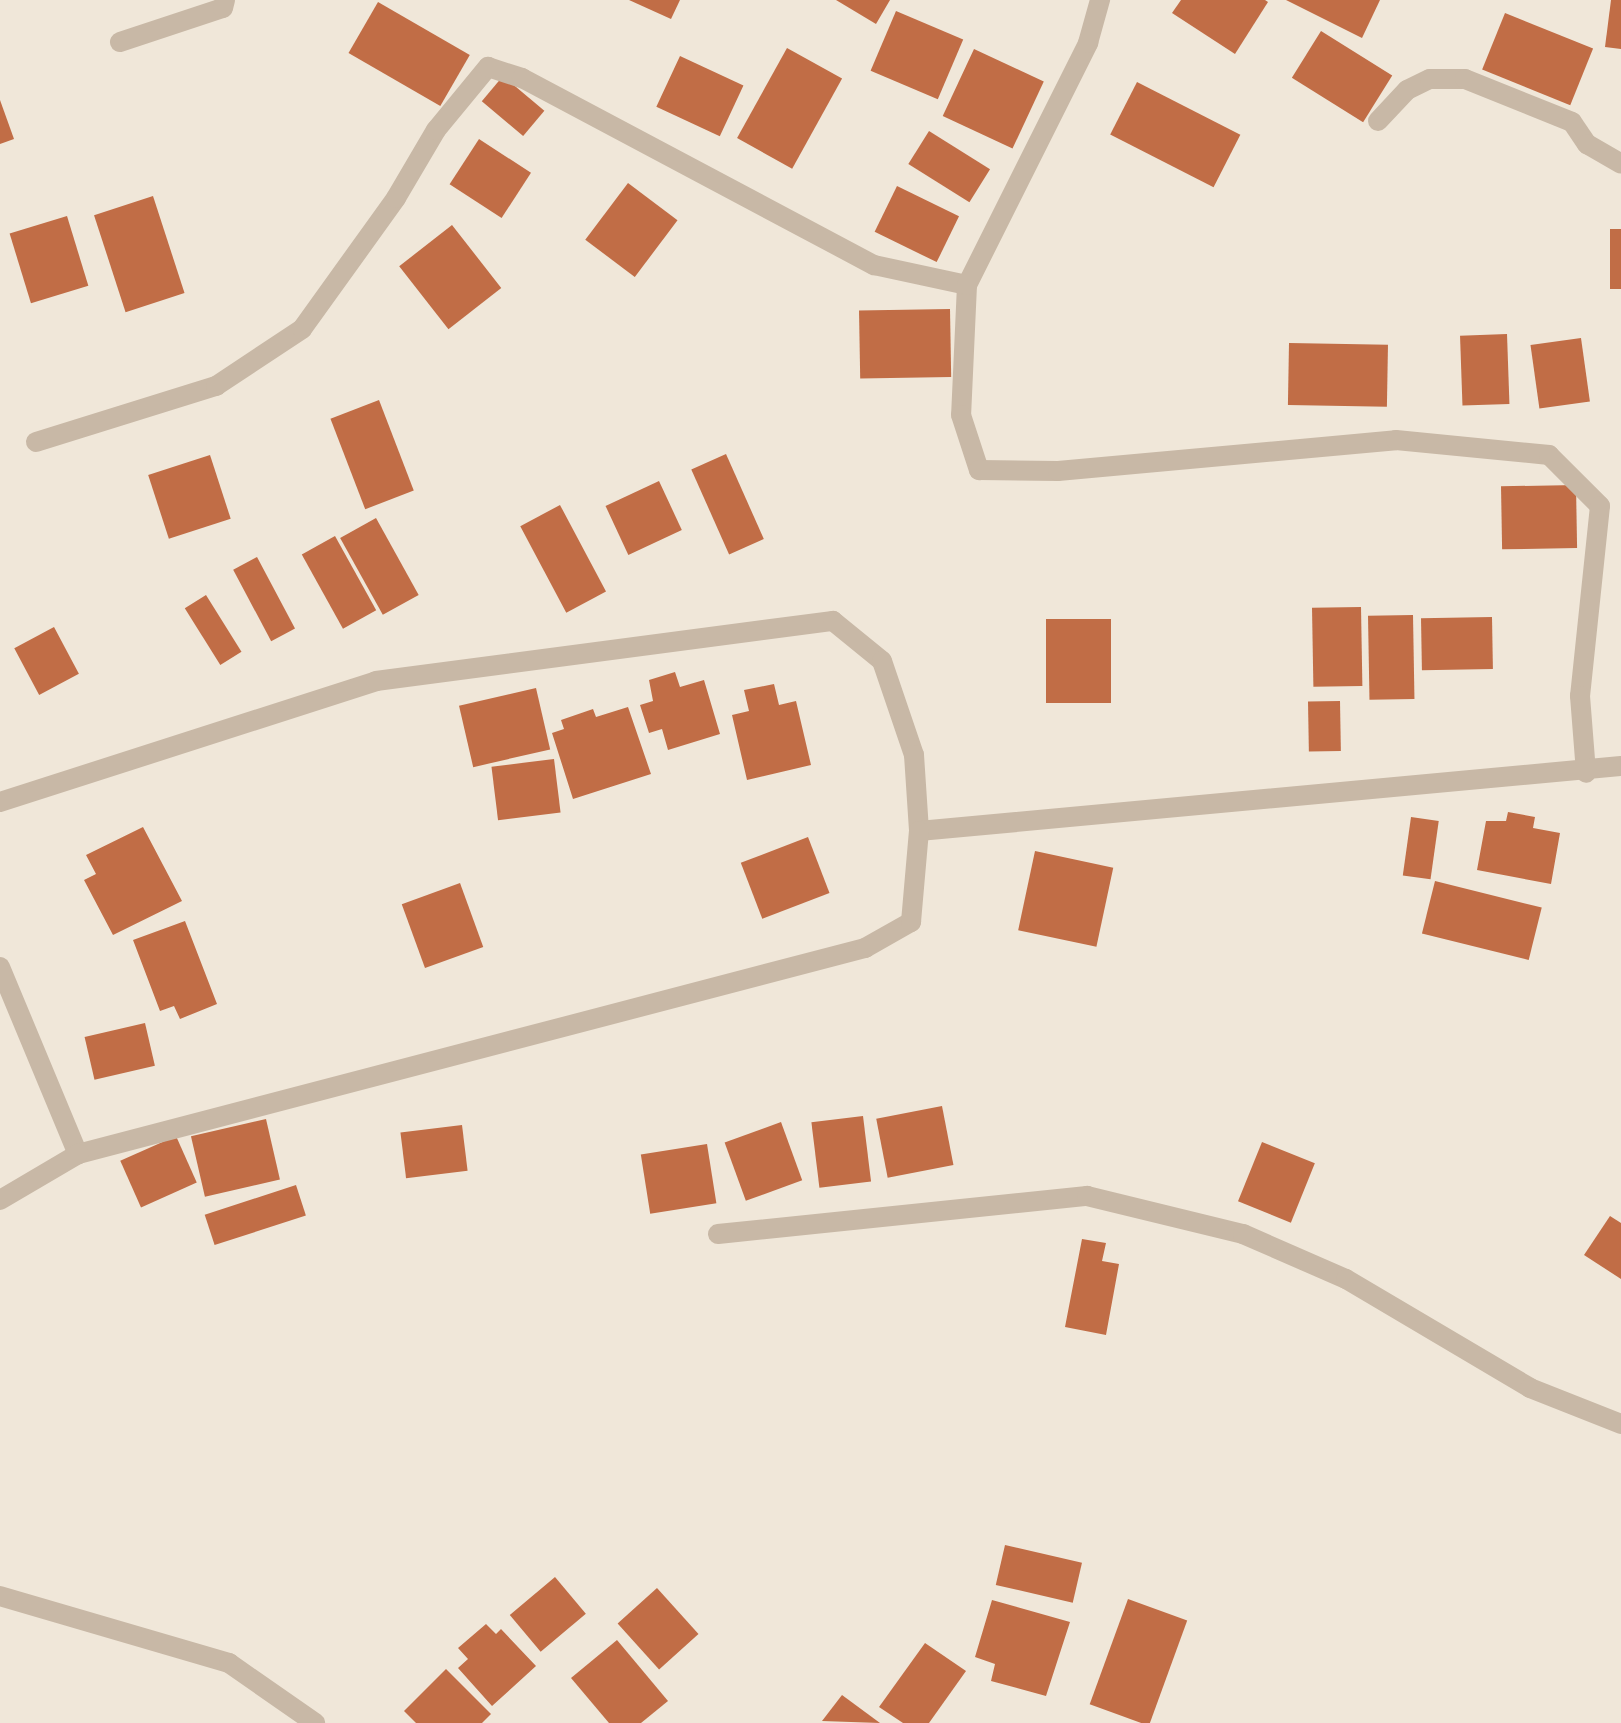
<!DOCTYPE html>
<html>
<head>
<meta charset="utf-8">
<style>
	body { margin:0 }
	#map { position:relative; width:1621px; height:1723px; overflow:hidden; background:#f0e7d9; font-family:Quicksand,sans-serif }
	div>[style] { position:absolute }
	[style*='--x'] { left:calc(var(--x)*1px); top:calc(var(--y)*1px); width:calc(var(--w)*1px); rotate:calc(var(--a)*1deg) }
	.building>* { inset:0; background:#c16d46; transform-origin:0 0 }
	.street>* { height:20px; margin:-10px; padding:0 10px; transform-origin:10px; border-radius:10px; background:#c8b8a6 }
	span { translate:-50% -50%; white-space:nowrap; text-align:center; line-height:1.15; -webkit-text-stroke:8px #f8f1e5; paint-order:stroke }
</style>
</head>
<body>
<div id="map">
	<div class="building">
		<i style="clip-path:polygon(629px 0,680px 0,671px 19px)"></i>
		<i style="clip-path:polygon(836px 0,890px 0,876px 24px)"></i>
		<i style="clip-path:polygon(1181px 0,1265px 0,1268px 2px,1235px 54px,1172px 13px)"></i>
		<i style="clip-path:polygon(1286px 0,1380px 0,1362px 38px)"></i>
		<i style="clip-path:polygon(1611px 0,1621px 0,1621px 49px,1605px 47px)"></i>
		<i style="left:378px;top:2px;width:106px;height:59px;rotate:30deg"></i>
		<i style="left:896px;top:11px;width:73px;height:65px;rotate:23deg"></i>
		<i style="left:1505px;top:13px;width:95px;height:61px;rotate:22deg"></i>
		<i style="left:1321px;top:31px;width:84px;height:55px;rotate:32deg"></i>
		<i style="left:787px;top:48px;width:63px;height:103px;rotate:29deg"></i>
		<i style="left:974px;top:49px;width:77px;height:74px;rotate:25deg"></i>
		<i style="left:680px;top:56px;width:70px;height:56px;rotate:25deg"></i>
		<i style="left:503px;top:76px;width:54px;height:33px;rotate:40deg"></i>
		<i style="left:1137px;top:82px;width:116px;height:59px;rotate:27deg"></i>
		<i style="clip-path:polygon(0 100px,14px 139px,0 144px)"></i>
		<i style="left:929px;top:131px;width:72px;height:39px;rotate:32deg"></i>
		<i style="left:479px;top:139px;width:62px;height:54px;rotate:33deg"></i>
		<i style="left:628px;top:183px;width:62px;height:71px;rotate:37deg"></i>
		<i style="left:897px;top:186px;width:69px;height:51px;rotate:26deg"></i>
		<i style="left:153px;top:196px;width:102px;height:62px;rotate:72deg"></i>
		<i style="left:67px;top:216px;width:73px;height:60px;rotate:73deg"></i>
		<i style="left:452px;top:225px;width:80px;height:67px;rotate:52deg"></i>
		<i style="left:1610px;top:229px;width:11px;height:60px"></i>
		<i style="left:950px;top:309px;width:68px;height:91px;rotate:89deg"></i>
		<i style="left:1507px;top:334px;width:70px;height:47px;rotate:88deg"></i>
		<i style="left:1581px;top:338px;width:64px;height:51px;rotate:82deg"></i>
		<i style="left:1289px;top:343px;width:99px;height:62px;rotate:1deg"></i>
		<i style="left:379px;top:400px;width:97px;height:52px;rotate:69deg"></i>
		<i style="left:726px;top:454px;width:93px;height:38px;rotate:66deg"></i>
		<i style="left:210px;top:455px;width:67px;height:65px;rotate:72deg"></i>
		<i style="left:659px;top:481px;width:54px;height:59px;rotate:65deg"></i>
		<i style="left:1576px;top:485px;width:63px;height:75px;rotate:89deg"></i>
		<i style="left:560px;top:505px;width:98px;height:45px;rotate:62deg"></i>
		<i style="left:376px;top:518px;width:88px;height:41px;rotate:61deg"></i>
		<i style="left:335px;top:536px;width:85px;height:38px;rotate:61deg"></i>
		<i style="left:257px;top:557px;width:81px;height:27px;rotate:62deg"></i>
		<i style="left:206px;top:595px;width:67px;height:25px;rotate:58deg"></i>
		<i style="left:1361px;top:607px;width:79px;height:49px;rotate:89deg"></i>
		<i style="left:1413px;top:615px;width:84px;height:45px;rotate:89deg"></i>
		<i style="left:1492px;top:617px;width:52px;height:71px;rotate:89deg"></i>
		<i style="left:1046px;top:619px;width:65px;height:84px"></i>
		<i style="left:54px;top:627px;width:53px;height:45px;rotate:62deg"></i>
		<i style="clip-path:polygon(675px 672px,680px 687px,704px 680px,720px 734px,668px 750px,662px 729px,649px 733px,640px 705px,653px 701px,649px 680px)"></i>
		<i style="clip-path:polygon(774px 684px,779px 705px,796px 701px,811px 765px,747px 780px,732px 715px,749px 711px,744px 690px)"></i>
		<i style="left:536px;top:688px;width:63px;height:79px;rotate:77deg"></i>
		<i style="left:1340px;top:701px;width:50px;height:32px;rotate:89deg"></i>
		<i style="clip-path:polygon(628px 707px,651px 774px,573px 799px,552px 733px,564px 729px,561px 720px,593px 709px,596px 717px)"></i>
		<i style="left:554px;top:759px;width:54px;height:63px;rotate:83deg"></i>
		<i style="clip-path:polygon(1508px 812px,1535px 817px,1533px 828px,1560px 833px,1551px 884px,1477px 870px,1486px 821px,1506px 821px)"></i>
		<i style="left:1411px;top:817px;width:28px;height:59px;rotate:8deg"></i>
		<i style="clip-path:polygon(143px 827px,182px 901px,113px 935px,84px 880px,96px 874px,86px 855px)"></i>
		<i style="left:808px;top:837px;width:60px;height:72px;rotate:69deg"></i>
		<i style="left:1035px;top:851px;width:80px;height:81px;rotate:12deg"></i>
		<i style="left:1435px;top:881px;width:110px;height:54px;rotate:14deg"></i>
		<i style="left:460px;top:883px;width:68px;height:62px;rotate:70deg"></i>
		<i style="clip-path:polygon(185px 921px,217px 1004px,180px 1019px,174px 1006px,160px 1011px,133px 940px)"></i>
		<i style="left:145px;top:1023px;width:44px;height:62px;rotate:77deg"></i>
		<i style="left:942px;top:1106px;width:60px;height:67px;rotate:79deg"></i>
		<i style="left:863px;top:1116px;width:66px;height:52px;rotate:83deg"></i>
		<i style="left:266px;top:1119px;width:62px;height:77px;rotate:77deg"></i>
		<i style="left:781px;top:1122px;width:62px;height:60px;rotate:70deg"></i>
		<i style="left:462px;top:1125px;width:46px;height:62px;rotate:83deg"></i>
		<i style="left:176px;top:1136px;width:51px;height:61px;rotate:66deg"></i>
		<i style="left:1262px;top:1142px;width:57px;height:64px;rotate:22deg"></i>
		<i style="left:707px;top:1144px;width:60px;height:67px;rotate:81deg"></i>
		<i style="left:296px;top:1185px;width:32px;height:96px;rotate:72deg"></i>
		<i style="clip-path:polygon(1610px 1216px,1621px 1223px,1621px 1279px,1584px 1255px)"></i>
		<i style="clip-path:polygon(1082px 1239px,1106px 1243px,1102px 1261px,1119px 1264px,1106px 1335px,1065px 1327px)"></i>
		<i style="left:1005px;top:1545px;width:79px;height:41px;rotate:13deg"></i>
		<i style="left:555px;top:1577px;width:48px;height:59px;rotate:50deg"></i>
		<i style="left:657px;top:1588px;width:62px;height:53px;rotate:48deg"></i>
		<i style="left:1128px;top:1599px;width:63px;height:112px;rotate:20deg"></i>
		<i style="clip-path:polygon(992px 1600px,1070px 1622px,1046px 1696px,991px 1681px,995px 1664px,975px 1657px)"></i>
		<i style="clip-path:polygon(486px 1624px,496px 1634px,501px 1629px,536px 1666px,492px 1706px,458px 1668px,468px 1659px,458px 1648px)"></i>
		<i style="clip-path:polygon(617px 1640px,668px 1701px,641px 1723px,609px 1723px,571px 1678px)"></i>
		<i style="clip-path:polygon(925px 1643px,966px 1671px,929px 1723px,903px 1723px,879px 1707px)"></i>
		<i style="clip-path:polygon(446px 1669px,491px 1714px,482px 1723px,416px 1723px,404px 1711px)"></i>
		<i style="clip-path:polygon(842px 1695px,880px 1723px,822px 1721px)"></i>
	</div>
	<div class="street">
		<i style="--x:120;--y:42;--w:108;--a:-18.3"></i>
		<i style="--x:223;--y:8;--w:8;--a:-76"></i>
		<i style="--x:1378;--y:121;--w:42;--a:-46.9"></i>
		<i style="--x:1407;--y:90;--w:25;--a:-26"></i>
		<i style="--x:1430;--y:79;--w:35;--a:0"></i>
		<i style="--x:1465;--y:79;--w:115;--a:21.9"></i>
		<i style="--x:1572;--y:122;--w:27;--a:56"></i>
		<i style="--x:1587;--y:144;--w:39;--a:30"></i>
		<i style="--x:967;--y:285;--w:130;--a:92.6"></i>
		<i style="--x:961;--y:415;--w:58;--a:71.9"></i>
		<i style="--x:979;--y:470;--w:79;--a:0.7"></i>
		<i style="--x:1058;--y:471;--w:339;--a:-5.2"></i>
		<i style="--x:1396;--y:440;--w:154;--a:5.6"></i>
		<i style="--x:1549;--y:455;--w:72;--a:45"></i>
		<i style="--x:1600;--y:506;--w:191;--a:96"></i>
		<i style="--x:1580;--y:696;--w:77;--a:85.5"></i>
		<i style="--x:36;--y:442;--w:189;--a:-17.3"></i>
		<i style="--x:216;--y:386;--w:103;--a:-33.5"></i>
		<i style="--x:302;--y:329;--w:161;--a:-54.3"></i>
		<i style="--x:396;--y:198;--w:79;--a:-59.5"></i>
		<i style="--x:436;--y:130;--w:82;--a:-50.5"></i>
		<i style="--x:488;--y:67;--w:36;--a:18"></i>
		<i style="--x:522;--y:78;--w:399;--a:28"></i>
		<i style="--x:874;--y:265;--w:95;--a:12.1"></i>
		<i style="--x:967;--y:285;--w:271;--a:-63.4"></i>
		<i style="--x:1088;--y:43;--w:45;--a:-74.4"></i>
		<i style="--x:0;--y:802;--w:395;--a:-17.8"></i>
		<i style="--x:376;--y:681;--w:461;--a:-7.5"></i>
		<i style="--x:833;--y:621;--w:63;--a:39.2"></i>
		<i style="--x:882;--y:661;--w:99;--a:71.2"></i>
		<i style="--x:914;--y:755;--w:76;--a:86.2"></i>
		<i style="--x:919;--y:831;--w:705;--a:-5.29"></i>
		<i style="--x:0;--y:967;--w:203;--a:67.4"></i>
		<i style="--x:78;--y:1154;--w:814;--a:-14.67"></i>
		<i style="--x:865;--y:948;--w:53;--a:-29.5"></i>
		<i style="--x:911;--y:922;--w:91;--a:-85"></i>
		<i style="--x:0;--y:1200;--w:91;--a:-30.5"></i>
		<i style="--x:718;--y:1234;--w:371;--a:-5.9"></i>
		<i style="--x:1087;--y:1196;--w:161;--a:13.7"></i>
		<i style="--x:1243;--y:1234;--w:112;--a:23.6"></i>
		<i style="--x:1346;--y:1279;--w:214;--a:30.6"></i>
		<i style="--x:1530;--y:1388;--w:98;--a:21.6"></i>
		<i style="--x:0;--y:1596;--w:239;--a:16.3"></i>
		<i style="--x:229;--y:1663;--w:105;--a:34.9"></i>
	</div>
</div>
</body>
</html>
